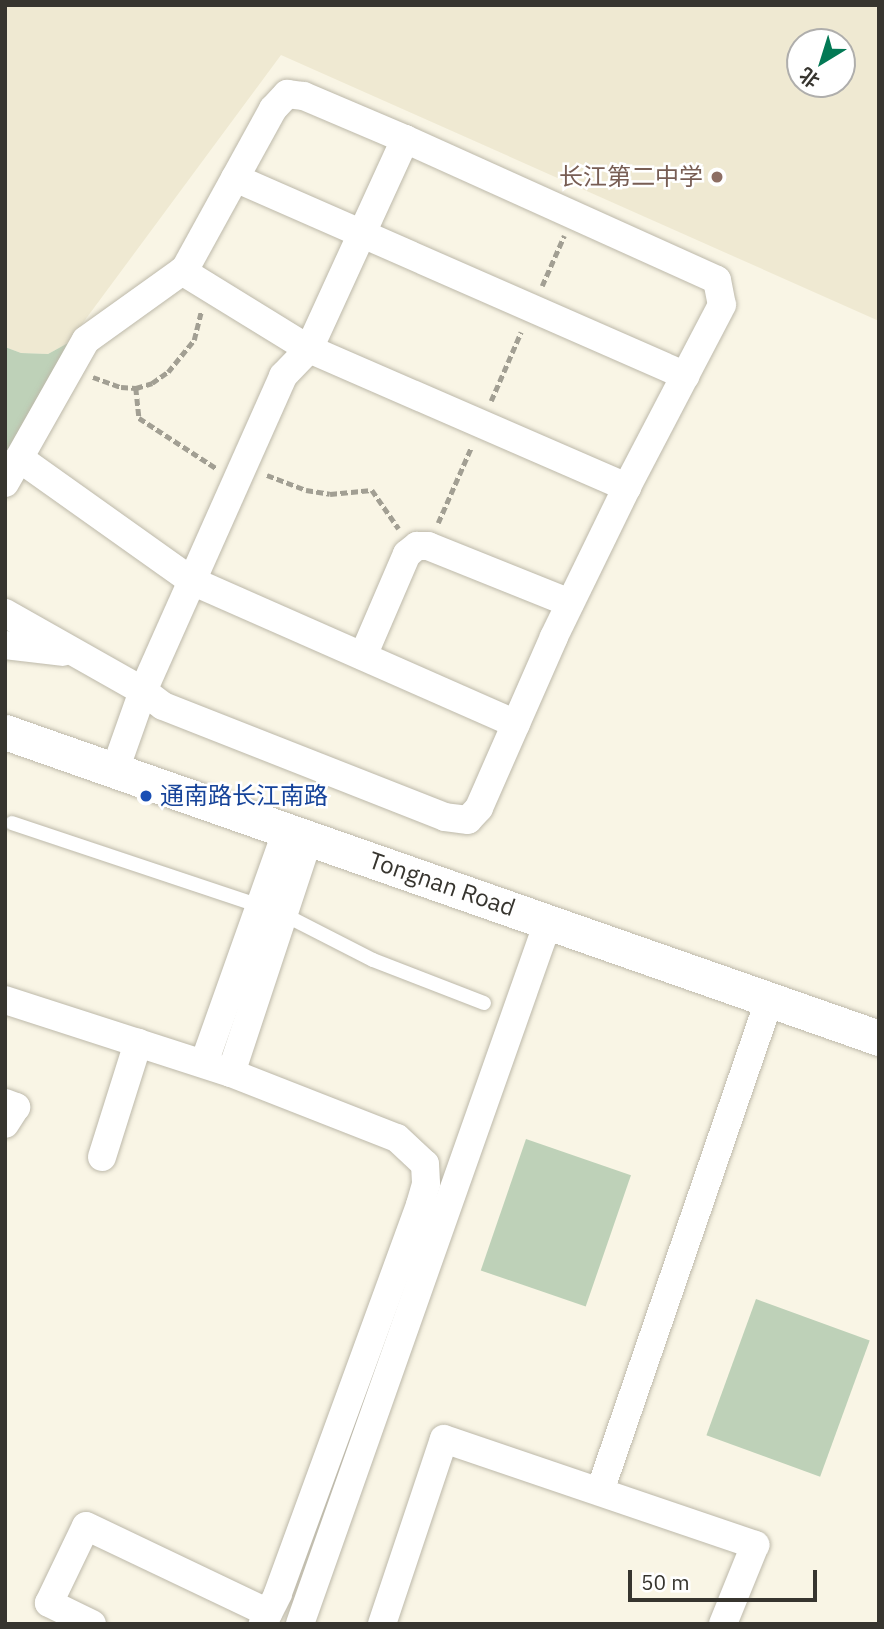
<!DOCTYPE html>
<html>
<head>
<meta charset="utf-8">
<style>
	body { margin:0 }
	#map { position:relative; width:884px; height:1629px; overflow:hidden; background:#f9f5e5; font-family:"IBM Plex Sans","Noto Sans SC",sans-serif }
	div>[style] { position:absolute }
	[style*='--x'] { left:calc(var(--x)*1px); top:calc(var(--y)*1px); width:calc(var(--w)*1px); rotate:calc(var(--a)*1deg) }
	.built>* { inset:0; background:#efe9d2 }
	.green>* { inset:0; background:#bed1b8; transform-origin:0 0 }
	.path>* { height:4.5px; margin-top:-2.25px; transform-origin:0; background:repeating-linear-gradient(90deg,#a29f93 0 7px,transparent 0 10.5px) }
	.roads { filter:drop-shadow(0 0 2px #bdb9aa) drop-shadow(0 0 2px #bdb9aa) }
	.service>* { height:14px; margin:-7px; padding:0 7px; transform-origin:7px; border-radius:7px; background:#fff }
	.minor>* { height:28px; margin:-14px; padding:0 14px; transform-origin:14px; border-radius:14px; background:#fff }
	.tertiary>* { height:35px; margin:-17.5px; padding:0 17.5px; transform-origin:17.5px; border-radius:17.5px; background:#fff }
	.dots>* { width:19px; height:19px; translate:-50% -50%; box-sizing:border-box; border:4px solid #fff; border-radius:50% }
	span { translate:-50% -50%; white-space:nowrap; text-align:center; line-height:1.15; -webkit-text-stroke:5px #fff; paint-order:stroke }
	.education-label { font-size:24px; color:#785e54 }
	.right { translate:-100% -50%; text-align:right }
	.transit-label { font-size:24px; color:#164399 }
	.left { translate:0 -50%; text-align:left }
	.street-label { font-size:24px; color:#37352f }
	.frame { position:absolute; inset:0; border:7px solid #37352f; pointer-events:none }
	.north { position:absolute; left:786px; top:28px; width:70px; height:70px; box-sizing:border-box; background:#fff; border:2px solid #afaeac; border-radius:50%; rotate:218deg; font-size:19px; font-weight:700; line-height:28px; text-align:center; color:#37352f }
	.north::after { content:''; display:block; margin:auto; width:24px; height:32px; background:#037955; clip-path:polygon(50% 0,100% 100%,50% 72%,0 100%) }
	.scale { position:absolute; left:628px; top:1570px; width:189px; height:32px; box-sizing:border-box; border:4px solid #37352f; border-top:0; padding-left:9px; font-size:21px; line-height:24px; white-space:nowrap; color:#37352f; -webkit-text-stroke:5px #fff; paint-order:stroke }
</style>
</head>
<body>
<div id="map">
	<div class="built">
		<i style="clip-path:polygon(evenodd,5px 5px,879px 5px,879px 321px,281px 55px,68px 343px,48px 354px,21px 353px,5px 347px,5px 5px,800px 42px,842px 42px,842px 84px,800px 84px,800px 42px)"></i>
	</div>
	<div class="green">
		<i style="clip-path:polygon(68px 343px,5px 470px,5px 347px,21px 353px,48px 354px)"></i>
		<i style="left:526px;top:1139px;width:111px;height:139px;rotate:19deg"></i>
		<i style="left:756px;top:1299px;width:121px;height:145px;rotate:20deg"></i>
	</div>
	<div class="path">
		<i style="--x:542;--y:286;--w:55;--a:-66.3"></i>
		<i style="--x:93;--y:377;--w:30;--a:20"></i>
		<i style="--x:121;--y:387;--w:15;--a:4"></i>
		<i style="--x:136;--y:388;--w:17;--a:-17"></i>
		<i style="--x:152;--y:383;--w:19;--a:-35"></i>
		<i style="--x:168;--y:372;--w:41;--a:-50.9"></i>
		<i style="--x:194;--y:340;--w:30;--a:-76"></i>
		<i style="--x:136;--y:388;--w:30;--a:84"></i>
		<i style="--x:139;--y:418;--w:92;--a:33"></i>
		<i style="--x:491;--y:401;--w:75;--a:-66.5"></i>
		<i style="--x:267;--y:475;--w:42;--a:21"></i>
		<i style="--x:306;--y:490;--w:24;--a:9"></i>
		<i style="--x:330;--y:494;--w:42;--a:-5.4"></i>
		<i style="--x:372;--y:490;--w:47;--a:55.3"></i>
		<i style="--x:438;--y:523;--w:82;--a:-66.3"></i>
	</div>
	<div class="roads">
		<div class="service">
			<i style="--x:12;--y:823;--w:262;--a:18.5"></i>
			<i style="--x:283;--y:914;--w:101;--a:27.1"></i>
			<i style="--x:373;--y:960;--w:119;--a:21.2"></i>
		</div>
		<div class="minor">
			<i style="--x:235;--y:178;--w:492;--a:23.7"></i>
			<i style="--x:182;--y:271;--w:149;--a:31.6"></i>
			<i style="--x:309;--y:349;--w:347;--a:23.5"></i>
			<i style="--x:19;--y:458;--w:212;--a:35.4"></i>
			<i style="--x:192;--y:581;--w:354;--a:23.8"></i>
			<i style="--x:5;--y:483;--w:164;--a:-60.5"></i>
			<i style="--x:86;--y:340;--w:122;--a:-35.6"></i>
			<i style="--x:185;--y:269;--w:183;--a:-61.2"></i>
			<i style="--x:273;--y:109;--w:21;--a:-47"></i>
			<i style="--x:287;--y:94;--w:17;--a:7"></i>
			<i style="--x:304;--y:96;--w:110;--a:23.1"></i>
			<i style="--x:405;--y:139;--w:342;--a:24.3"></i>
			<i style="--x:717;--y:280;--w:25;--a:79"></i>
			<i style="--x:722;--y:305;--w:205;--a:117.6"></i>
			<i style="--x:627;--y:487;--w:167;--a:116"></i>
			<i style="--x:554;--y:637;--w:187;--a:113.7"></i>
			<i style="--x:479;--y:808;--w:16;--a:133"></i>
			<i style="--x:468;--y:820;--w:23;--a:-173"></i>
			<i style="--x:445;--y:817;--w:303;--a:-158.5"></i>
			<i style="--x:163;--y:706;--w:25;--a:-143"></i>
			<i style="--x:143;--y:691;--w:159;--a:-150.5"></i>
			<i style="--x:5;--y:645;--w:58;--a:6.9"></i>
			<i style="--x:363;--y:656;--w:111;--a:-66.7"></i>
			<i style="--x:407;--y:554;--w:13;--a:-39"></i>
			<i style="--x:417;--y:546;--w:11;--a:0"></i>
			<i style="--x:428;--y:546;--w:153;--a:21.9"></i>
			<i style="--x:115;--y:770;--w:84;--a:-70.5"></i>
			<i style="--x:143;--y:691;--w:345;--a:-66"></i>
			<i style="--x:283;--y:376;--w:37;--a:-46"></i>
			<i style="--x:309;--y:349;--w:231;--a:-65.4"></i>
			<i style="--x:5;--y:1000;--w:237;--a:17.9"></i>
			<i style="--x:231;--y:1073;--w:178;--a:21.4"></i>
			<i style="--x:397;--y:1138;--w:38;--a:43"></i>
			<i style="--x:425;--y:1164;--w:20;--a:87"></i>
			<i style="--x:426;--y:1184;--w:22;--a:106"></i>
			<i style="--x:420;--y:1205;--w:414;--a:110.1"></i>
			<i style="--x:278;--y:1594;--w:34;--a:117"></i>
			<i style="--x:204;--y:1063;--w:247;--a:-70.4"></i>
			<i style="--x:231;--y:1073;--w:249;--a:-71.7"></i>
			<i style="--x:5;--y:1103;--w:12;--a:20"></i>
			<i style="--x:16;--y:1107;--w:20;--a:123"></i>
			<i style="--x:102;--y:1157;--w:120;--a:-72.5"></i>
			<i style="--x:600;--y:1491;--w:518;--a:-70.97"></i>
			<i style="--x:92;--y:1624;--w:48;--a:-154"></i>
			<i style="--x:49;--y:1603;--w:85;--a:-64.3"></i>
			<i style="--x:86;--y:1526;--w:202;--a:25.5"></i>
			<i style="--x:300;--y:1624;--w:745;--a:-70.54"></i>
			<i style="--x:382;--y:1624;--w:195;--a:-71.5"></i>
			<i style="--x:444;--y:1439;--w:329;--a:18.8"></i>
			<i style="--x:755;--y:1545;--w:85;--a:112.1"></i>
		</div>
		<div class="tertiary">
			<i style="--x:5;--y:732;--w:926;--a:19.3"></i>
		</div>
	</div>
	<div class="dots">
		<i style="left:717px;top:177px;background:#8d6e63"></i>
		<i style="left:146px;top:796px;background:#1a4fb4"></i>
	</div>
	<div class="education-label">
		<span class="right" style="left:703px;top:177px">长江第二中学</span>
	</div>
	<div class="transit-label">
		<span class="left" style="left:160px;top:796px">通南路长江南路</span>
	</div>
	<div class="street-label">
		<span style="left:442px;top:884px;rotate:19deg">Tongnan Road</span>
	</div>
	<div class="frame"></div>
	<div class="north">北</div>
	<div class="scale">50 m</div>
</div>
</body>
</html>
